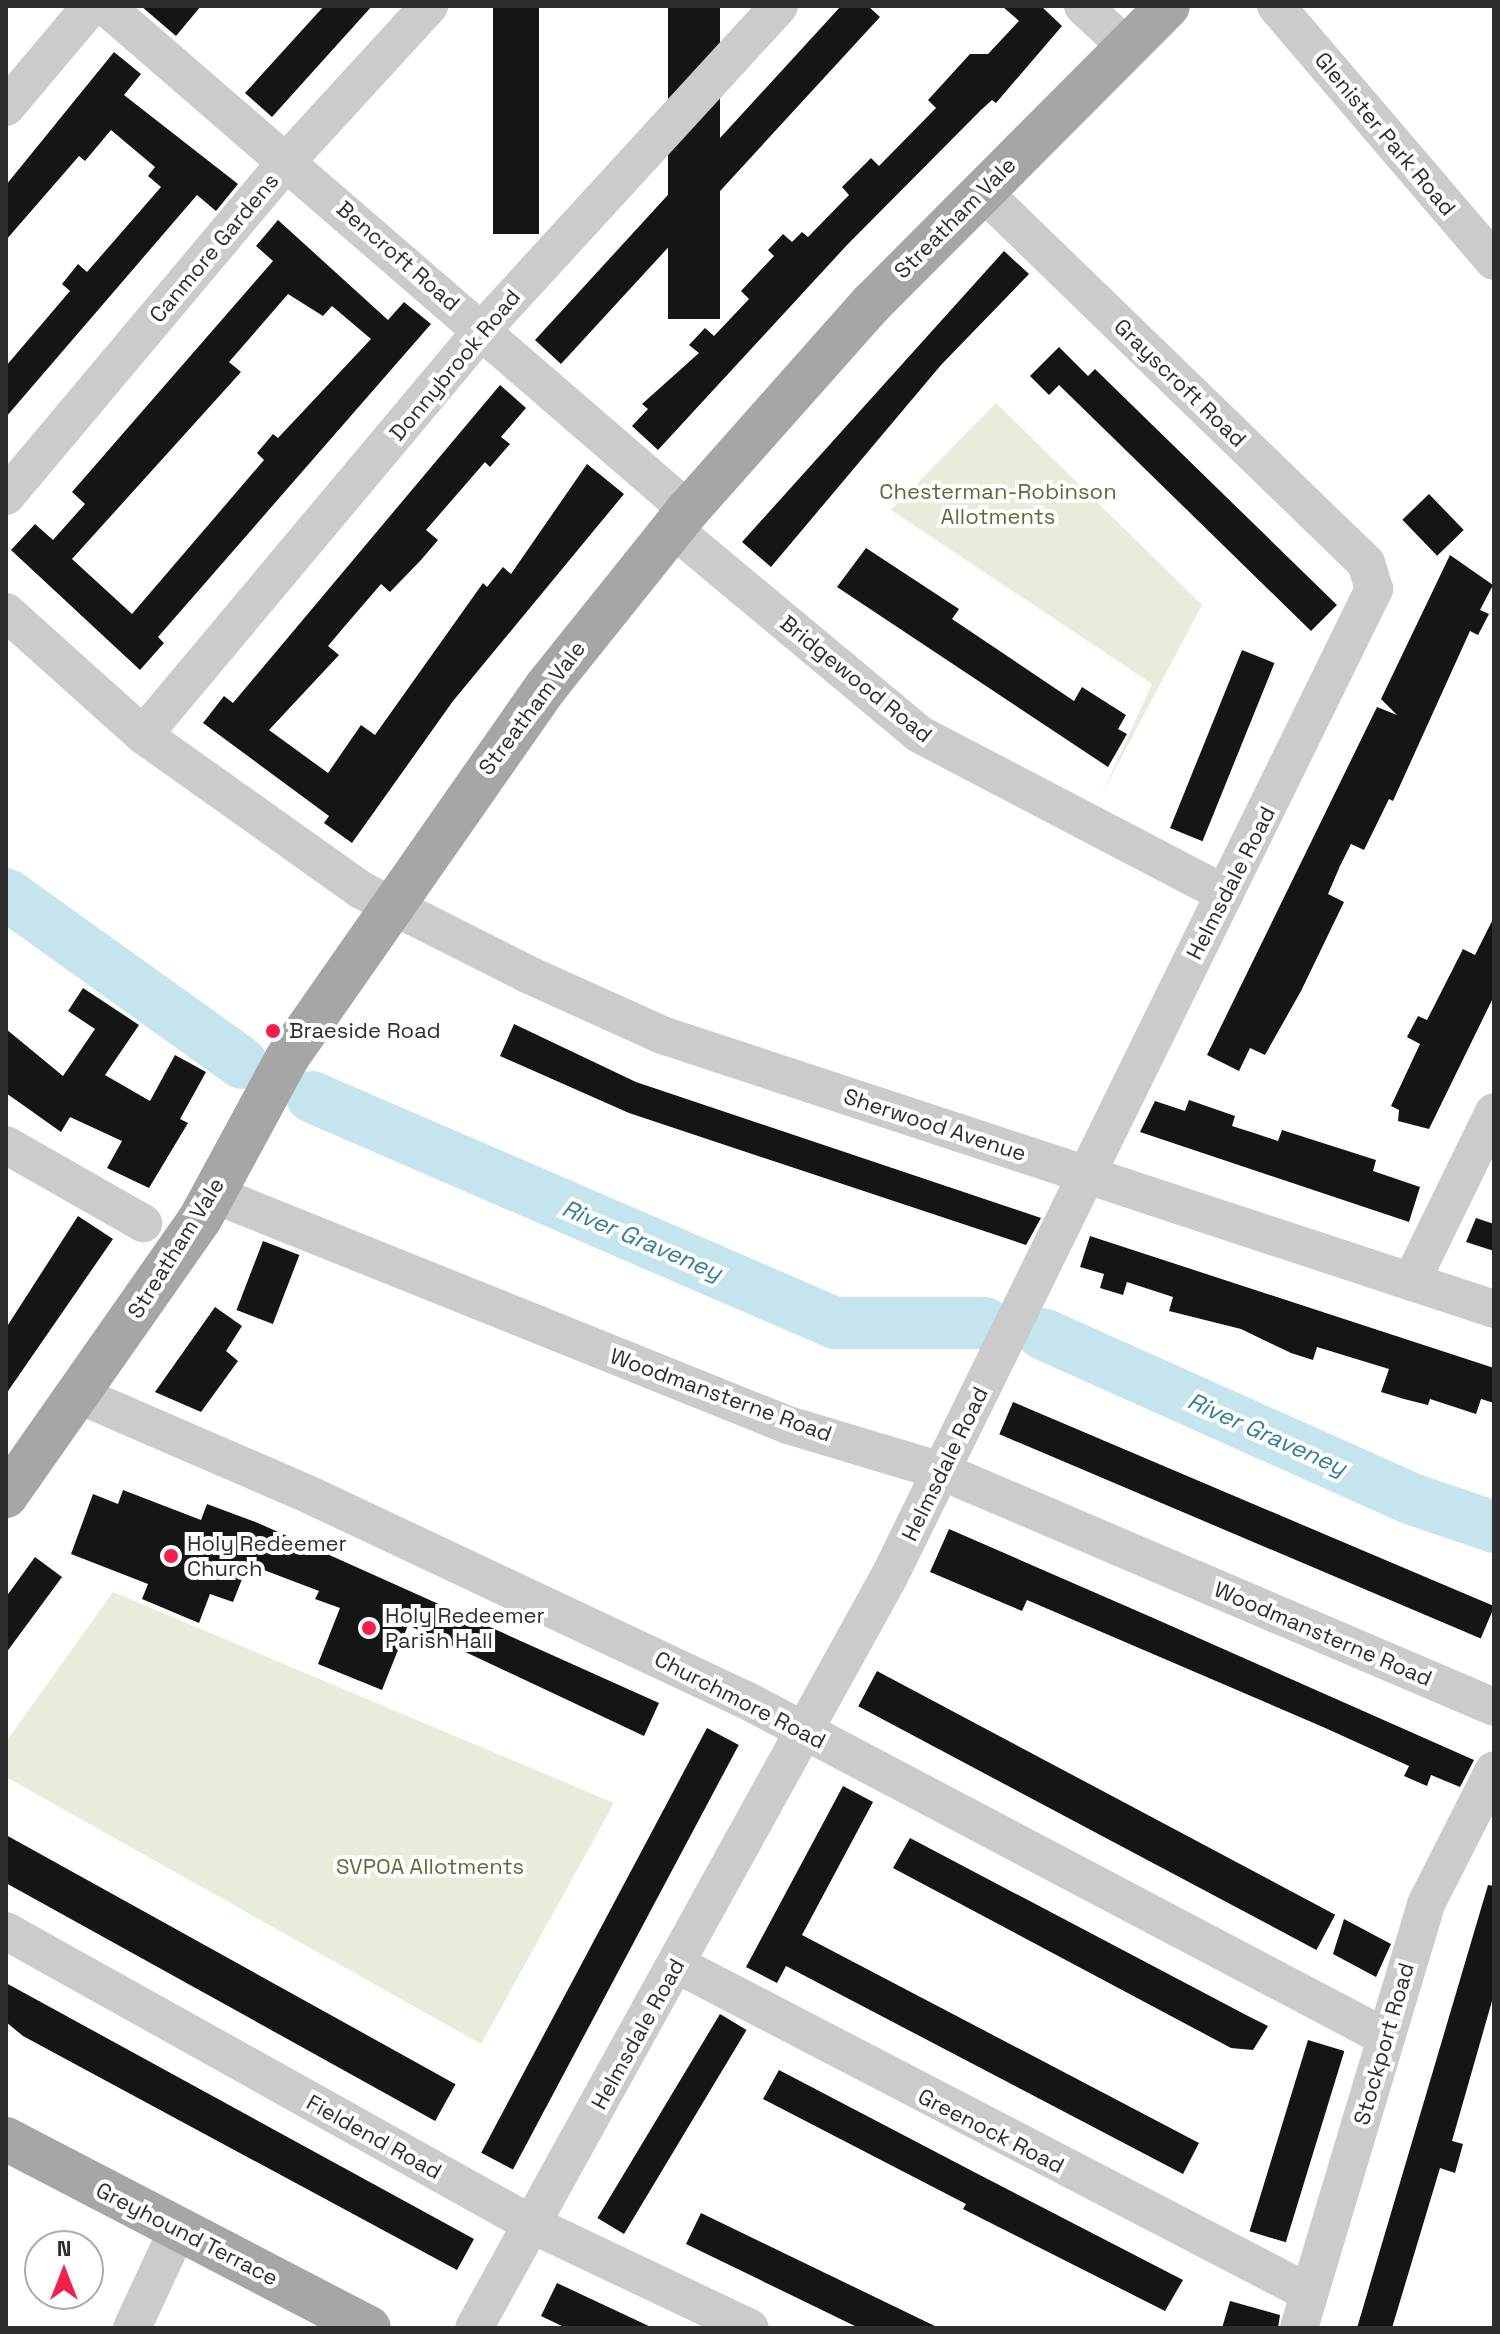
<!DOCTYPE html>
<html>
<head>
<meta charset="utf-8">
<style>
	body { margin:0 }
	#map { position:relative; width:1500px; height:2334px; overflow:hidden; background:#fff; font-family:"Space Grotesk",sans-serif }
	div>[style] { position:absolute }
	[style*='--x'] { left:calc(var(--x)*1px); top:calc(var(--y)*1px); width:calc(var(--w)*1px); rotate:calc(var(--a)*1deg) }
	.green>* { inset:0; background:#e6edda }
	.river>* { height:52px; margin:-26px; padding:0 26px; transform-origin:26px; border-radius:26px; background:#c4e4ee }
	.building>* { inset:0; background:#151515; transform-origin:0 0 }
	.minor>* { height:38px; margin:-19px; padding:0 19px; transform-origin:19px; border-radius:19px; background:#cbcbcb }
	.major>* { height:44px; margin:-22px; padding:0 22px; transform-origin:22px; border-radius:22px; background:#a6a6a6 }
	.dots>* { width:22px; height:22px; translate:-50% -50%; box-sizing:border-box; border:4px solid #fff; border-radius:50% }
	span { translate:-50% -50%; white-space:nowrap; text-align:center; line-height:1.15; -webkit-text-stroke:8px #fff; paint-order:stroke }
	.street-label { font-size:22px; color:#2e2e2e }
	.park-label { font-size:22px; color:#586d37 }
	.poi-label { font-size:22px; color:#2e2e2e }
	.left { translate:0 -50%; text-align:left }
	.water-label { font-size:24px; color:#347f97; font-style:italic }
	.frame { position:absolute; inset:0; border:8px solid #2e2e2e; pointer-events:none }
	.north { position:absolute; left:24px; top:2230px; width:80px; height:80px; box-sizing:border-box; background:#fff; border:2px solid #ababab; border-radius:50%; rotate:0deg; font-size:22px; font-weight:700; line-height:32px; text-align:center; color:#2e2e2e }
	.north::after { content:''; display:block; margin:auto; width:28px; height:36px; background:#f51f4d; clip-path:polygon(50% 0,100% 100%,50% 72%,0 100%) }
</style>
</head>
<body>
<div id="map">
	<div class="green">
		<i style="clip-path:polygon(996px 403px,1202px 605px,1101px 796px,1152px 684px,891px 510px)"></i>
		<i style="clip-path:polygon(113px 1592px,614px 1803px,481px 2044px,6px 1777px,6px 1742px)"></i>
	</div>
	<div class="river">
		<i style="--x:6;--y:894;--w:290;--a:35.6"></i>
		<i style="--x:312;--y:1097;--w:570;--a:23.37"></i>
		<i style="--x:835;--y:1323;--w:150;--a:0"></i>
		<i style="--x:1043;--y:1334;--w:401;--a:24.1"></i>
		<i style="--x:1409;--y:1498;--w:90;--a:18.8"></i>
	</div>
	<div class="building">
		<i style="clip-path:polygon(141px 6px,201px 6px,176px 36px)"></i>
		<i style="clip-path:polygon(324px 6px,372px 6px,272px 117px,245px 93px)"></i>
		<i style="left:493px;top:6px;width:46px;height:228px"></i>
		<i style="left:668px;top:6px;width:52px;height:313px"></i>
		<i style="clip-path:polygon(841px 6px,868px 6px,880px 17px,561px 364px,535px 340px)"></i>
		<i style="clip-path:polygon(1002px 6px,1041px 6px,1062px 26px,996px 103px,992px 100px,981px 110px,847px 245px,658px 450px,632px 426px,648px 409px,642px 404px,699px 353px,689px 345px,705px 328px,714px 336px,749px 299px,741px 291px,774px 256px,768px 250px,783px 234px,792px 242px,802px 232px,808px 237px,849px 195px,842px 187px,871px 158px,879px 166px,936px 108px,928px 100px,970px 54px,988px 54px,1019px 21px)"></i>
		<i style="clip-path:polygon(114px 52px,141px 74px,124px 95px,238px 184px,216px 211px,197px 195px,6px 417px,6px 366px,70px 291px,62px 284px,78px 264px,87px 272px,161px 187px,148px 176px,155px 167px,111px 130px,85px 161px,79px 156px,6px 240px,6px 185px)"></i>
		<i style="clip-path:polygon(evenodd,278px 220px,388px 320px,404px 302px,431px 324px,158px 637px,164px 643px,140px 670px,11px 550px,35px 524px,53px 540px,85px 504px,72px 492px,273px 261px,256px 246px,278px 220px,288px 294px,323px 316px,332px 306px,371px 339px,278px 438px,273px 434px,257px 453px,264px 460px,132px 614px,72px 559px,241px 372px,229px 362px,288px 294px)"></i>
		<i style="clip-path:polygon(1004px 251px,1029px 274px,941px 365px,771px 567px,742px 542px)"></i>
		<i style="clip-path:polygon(1059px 347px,1088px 376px,1095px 369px,1337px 605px,1311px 631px,1059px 385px,1049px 395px,1030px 376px)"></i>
		<i style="clip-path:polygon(500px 385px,526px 408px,501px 437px,510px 444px,490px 467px,485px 462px,426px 530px,438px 540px,421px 560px,390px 592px,381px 584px,344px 627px,328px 646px,339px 655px,269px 730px,328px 773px,361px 725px,375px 735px,483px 583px,487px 587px,503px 567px,511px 574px,587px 464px,624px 494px,453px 701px,352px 843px,324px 823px,329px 816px,203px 723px,224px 696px,233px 703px)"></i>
		<i style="left:1429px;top:494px;width:50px;height:37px;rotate:46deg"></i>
		<i style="clip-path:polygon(866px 548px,959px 609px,952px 619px,1074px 701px,1082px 687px,1126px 715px,1118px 729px,1127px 734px,1108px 767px,837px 587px)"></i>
		<i style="clip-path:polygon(1450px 555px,1493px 585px,1480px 610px,1489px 614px,1478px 635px,1470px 631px,1393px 801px,1389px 799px,1364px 850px,1351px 844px,1340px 866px,1328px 894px,1344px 902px,1301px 991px,1265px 1055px,1250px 1048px,1239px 1071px,1207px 1055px,1377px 707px,1397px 715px,1381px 699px)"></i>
		<i style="left:1242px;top:650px;width:35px;height:192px;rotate:22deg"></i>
		<i style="clip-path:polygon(1494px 917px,1494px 996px,1429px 1129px,1398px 1121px,1399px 1110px,1391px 1106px,1420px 1044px,1407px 1037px,1418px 1016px,1427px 1020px,1463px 949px,1475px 955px)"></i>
		<i style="clip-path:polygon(83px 988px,139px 1025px,105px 1075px,150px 1101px,175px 1055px,206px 1072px,180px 1119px,188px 1123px,149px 1188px,107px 1168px,122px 1141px,70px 1117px,61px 1132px,6px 1093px,6px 1029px,63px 1076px,95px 1029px,68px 1011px)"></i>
		<i style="clip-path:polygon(514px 1024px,636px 1082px,1041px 1218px,1026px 1245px,629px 1113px,500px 1056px)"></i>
		<i style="clip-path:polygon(1189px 1100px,1235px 1116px,1232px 1126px,1254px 1133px,1278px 1141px,1282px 1130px,1376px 1160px,1373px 1171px,1420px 1187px,1409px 1222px,1140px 1132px,1155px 1101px,1185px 1111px)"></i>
		<i style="clip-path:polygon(78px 1216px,113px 1239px,6px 1394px,6px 1328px)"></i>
		<i style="clip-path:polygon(1476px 1218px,1494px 1224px,1494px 1251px,1466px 1242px)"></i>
		<i style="clip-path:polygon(1090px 1236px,1494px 1368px,1494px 1403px,1481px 1399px,1476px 1414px,1430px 1399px,1428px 1405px,1404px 1399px,1381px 1392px,1389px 1369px,1317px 1347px,1313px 1360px,1291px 1353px,1241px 1329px,1169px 1311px,1173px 1297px,1127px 1282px,1123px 1295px,1100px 1288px,1104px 1274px,1080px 1267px)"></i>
		<i style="left:263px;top:1241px;width:39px;height:74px;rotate:21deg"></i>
		<i style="clip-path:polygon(215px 1307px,242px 1326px,226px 1351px,238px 1361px,201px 1412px,155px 1392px)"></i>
		<i style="left:1013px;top:1402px;width:523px;height:35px;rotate:23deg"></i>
		<i style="clip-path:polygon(123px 1490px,201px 1520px,207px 1504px,258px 1523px,659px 1703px,644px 1736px,408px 1625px,382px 1690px,318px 1664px,340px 1608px,315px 1599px,319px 1591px,248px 1564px,233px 1602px,210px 1594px,199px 1623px,142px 1599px,148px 1584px,71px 1554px,93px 1494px,118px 1504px)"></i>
		<i style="clip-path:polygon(949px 1529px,1151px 1617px,1474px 1760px,1460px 1787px,1431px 1775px,1427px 1786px,1404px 1776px,1409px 1766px,1323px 1727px,1027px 1600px,1022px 1611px,930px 1572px)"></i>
		<i style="clip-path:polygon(35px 1557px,62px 1577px,6px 1653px,6px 1597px)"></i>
		<i style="left:877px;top:1671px;width:519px;height:40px;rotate:28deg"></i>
		<i style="left:707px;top:1728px;width:36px;height:481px;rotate:28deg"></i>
		<i style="clip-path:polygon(843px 1786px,873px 1802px,802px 1935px,1199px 2143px,1183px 2174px,786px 1966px,777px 1983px,746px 1967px)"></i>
		<i style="left:6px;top:1835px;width:514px;height:42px;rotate:29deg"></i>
		<i style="clip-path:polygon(910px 1838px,1248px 2016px,1268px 2026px,1253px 2050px,1231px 2048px,893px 1868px)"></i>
		<i style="clip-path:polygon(1488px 1885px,1494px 1886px,1494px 1994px,1452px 2141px,1463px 2144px,1455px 2173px,1440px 2168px,1392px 2328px,1357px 2328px)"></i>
		<i style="clip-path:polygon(1344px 1919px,1391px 1944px,1376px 1977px,1333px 1954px)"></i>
		<i style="clip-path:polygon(6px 1983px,474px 2239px,457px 2270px,23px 2036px,6px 2022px)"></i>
		<i style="left:720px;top:2014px;width:31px;height:238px;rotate:31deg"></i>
		<i style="left:1308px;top:2040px;width:38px;height:200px;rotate:17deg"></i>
		<i style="clip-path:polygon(779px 2070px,976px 2173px,1183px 2280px,1165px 2311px,963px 2209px,966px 2204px,763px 2099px)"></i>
		<i style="clip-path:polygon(701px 2213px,939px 2328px,859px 2328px,686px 2244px)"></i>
		<i style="clip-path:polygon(557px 2283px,653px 2328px,566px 2328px,541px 2316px)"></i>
		<i style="clip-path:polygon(1230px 2301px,1280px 2315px,1278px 2328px,1222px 2328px)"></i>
	</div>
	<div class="minor">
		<i style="--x:105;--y:6;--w:771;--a:40.84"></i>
		<i style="--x:1083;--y:6;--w:60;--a:43"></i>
		<i style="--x:1276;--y:6;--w:335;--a:49.5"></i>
		<i style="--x:6;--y:107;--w:132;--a:-49.9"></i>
		<i style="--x:6;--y:496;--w:436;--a:-50"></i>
		<i style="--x:286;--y:162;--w:212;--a:-47.5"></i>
		<i style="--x:672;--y:528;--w:322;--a:39.8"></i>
		<i style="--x:919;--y:734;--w:345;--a:27.6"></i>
		<i style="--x:6;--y:612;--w:184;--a:41.9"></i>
		<i style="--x:143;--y:735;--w:267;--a:35.4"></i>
		<i style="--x:361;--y:890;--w:186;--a:26.8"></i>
		<i style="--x:527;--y:974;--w:148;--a:24.3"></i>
		<i style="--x:662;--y:1035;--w:876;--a:18.23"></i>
		<i style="--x:143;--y:735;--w:530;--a:-50.06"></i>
		<i style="--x:483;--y:329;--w:438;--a:-47.5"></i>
		<i style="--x:6;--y:1145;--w:158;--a:29.7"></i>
		<i style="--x:213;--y:1194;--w:620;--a:21.89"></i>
		<i style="--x:788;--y:1425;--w:160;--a:16.7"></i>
		<i style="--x:941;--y:1471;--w:601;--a:23.11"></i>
		<i style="--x:1411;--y:1282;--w:189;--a:-64"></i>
		<i style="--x:79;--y:1395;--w:254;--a:23.4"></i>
		<i style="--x:312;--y:1496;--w:480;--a:25.2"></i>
		<i style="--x:746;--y:1700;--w:722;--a:27.81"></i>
		<i style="--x:6;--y:1931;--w:603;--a:29.16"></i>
		<i style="--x:533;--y:2225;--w:240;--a:25.4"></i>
		<i style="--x:676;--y:1964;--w:713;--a:27.46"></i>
		<i style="--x:132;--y:2328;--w:109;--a:-65.1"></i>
		<i style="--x:474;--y:2328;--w:858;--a:-61.08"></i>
		<i style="--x:889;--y:1577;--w:1101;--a:-63.85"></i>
		<i style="--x:1374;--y:589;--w:27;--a:-107"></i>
		<i style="--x:1366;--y:563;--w:536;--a:-135.91"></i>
		<i style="--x:1299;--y:2328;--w:443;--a:-73.3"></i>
		<i style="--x:1426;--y:1904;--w:150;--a:-63.1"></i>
	</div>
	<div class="major">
		<i style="--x:6;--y:1496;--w:338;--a:-55"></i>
		<i style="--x:200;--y:1219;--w:183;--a:-61.6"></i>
		<i style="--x:287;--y:1058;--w:452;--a:-55.1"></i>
		<i style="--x:546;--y:687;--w:227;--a:-51.3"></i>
		<i style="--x:688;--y:510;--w:277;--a:-48.4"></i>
		<i style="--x:872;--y:303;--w:419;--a:-45.1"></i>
		<i style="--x:6;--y:2139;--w:409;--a:27.5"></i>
	</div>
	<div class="dots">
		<i style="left:273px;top:1031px;background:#f51f4d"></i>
		<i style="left:171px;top:1556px;background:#f51f4d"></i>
		<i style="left:369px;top:1628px;background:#f51f4d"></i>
	</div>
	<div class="street-label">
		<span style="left:1385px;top:134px;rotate:50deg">Glenister Park Road</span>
		<span style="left:955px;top:218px;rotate:-45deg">Streatham Vale</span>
		<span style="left:214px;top:248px;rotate:-50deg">Canmore Gardens</span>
		<span style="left:398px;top:256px;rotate:41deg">Bencroft Road</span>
		<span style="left:455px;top:365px;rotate:-50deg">Donnybrook Road</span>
		<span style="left:1180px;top:383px;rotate:44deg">Grayscroft Road</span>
		<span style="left:856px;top:679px;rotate:39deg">Bridgewood Road</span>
		<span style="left:532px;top:708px;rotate:-53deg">Streatham Vale</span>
		<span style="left:1231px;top:883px;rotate:-63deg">Helmsdale Road</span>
		<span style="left:935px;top:1125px;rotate:18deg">Sherwood Avenue</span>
		<span style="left:176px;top:1248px;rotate:-58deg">Streatham Vale</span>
		<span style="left:721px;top:1395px;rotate:20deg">Woodmansterne Road</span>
		<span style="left:945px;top:1464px;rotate:-64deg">Helmsdale Road</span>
		<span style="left:1323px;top:1634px;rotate:23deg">Woodmansterne Road</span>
		<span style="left:740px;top:1700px;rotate:27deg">Churchmore Road</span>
		<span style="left:638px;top:2034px;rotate:-61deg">Helmsdale Road</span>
		<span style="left:1384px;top:2044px;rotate:-74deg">Stockport Road</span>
		<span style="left:991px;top:2131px;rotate:27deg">Greenock Road</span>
		<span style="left:374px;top:2137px;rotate:29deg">Fieldend Road</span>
		<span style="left:187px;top:2234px;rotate:27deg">Greyhound Terrace</span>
	</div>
	<div class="park-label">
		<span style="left:998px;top:504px">Chesterman-Robinson<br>Allotments</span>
		<span style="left:430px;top:1867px">SVPOA Allotments</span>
	</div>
	<div class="poi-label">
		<span class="left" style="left:289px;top:1031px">Braeside Road</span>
		<span class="left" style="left:187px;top:1556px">Holy Redeemer<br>Church</span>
		<span class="left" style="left:385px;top:1628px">Holy Redeemer<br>Parish Hall</span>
	</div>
	<div class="water-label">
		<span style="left:642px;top:1240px;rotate:23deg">River Graveney</span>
		<span style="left:1267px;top:1434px;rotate:24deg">River Graveney</span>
	</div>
	<div class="frame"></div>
	<div class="north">N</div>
</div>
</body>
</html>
